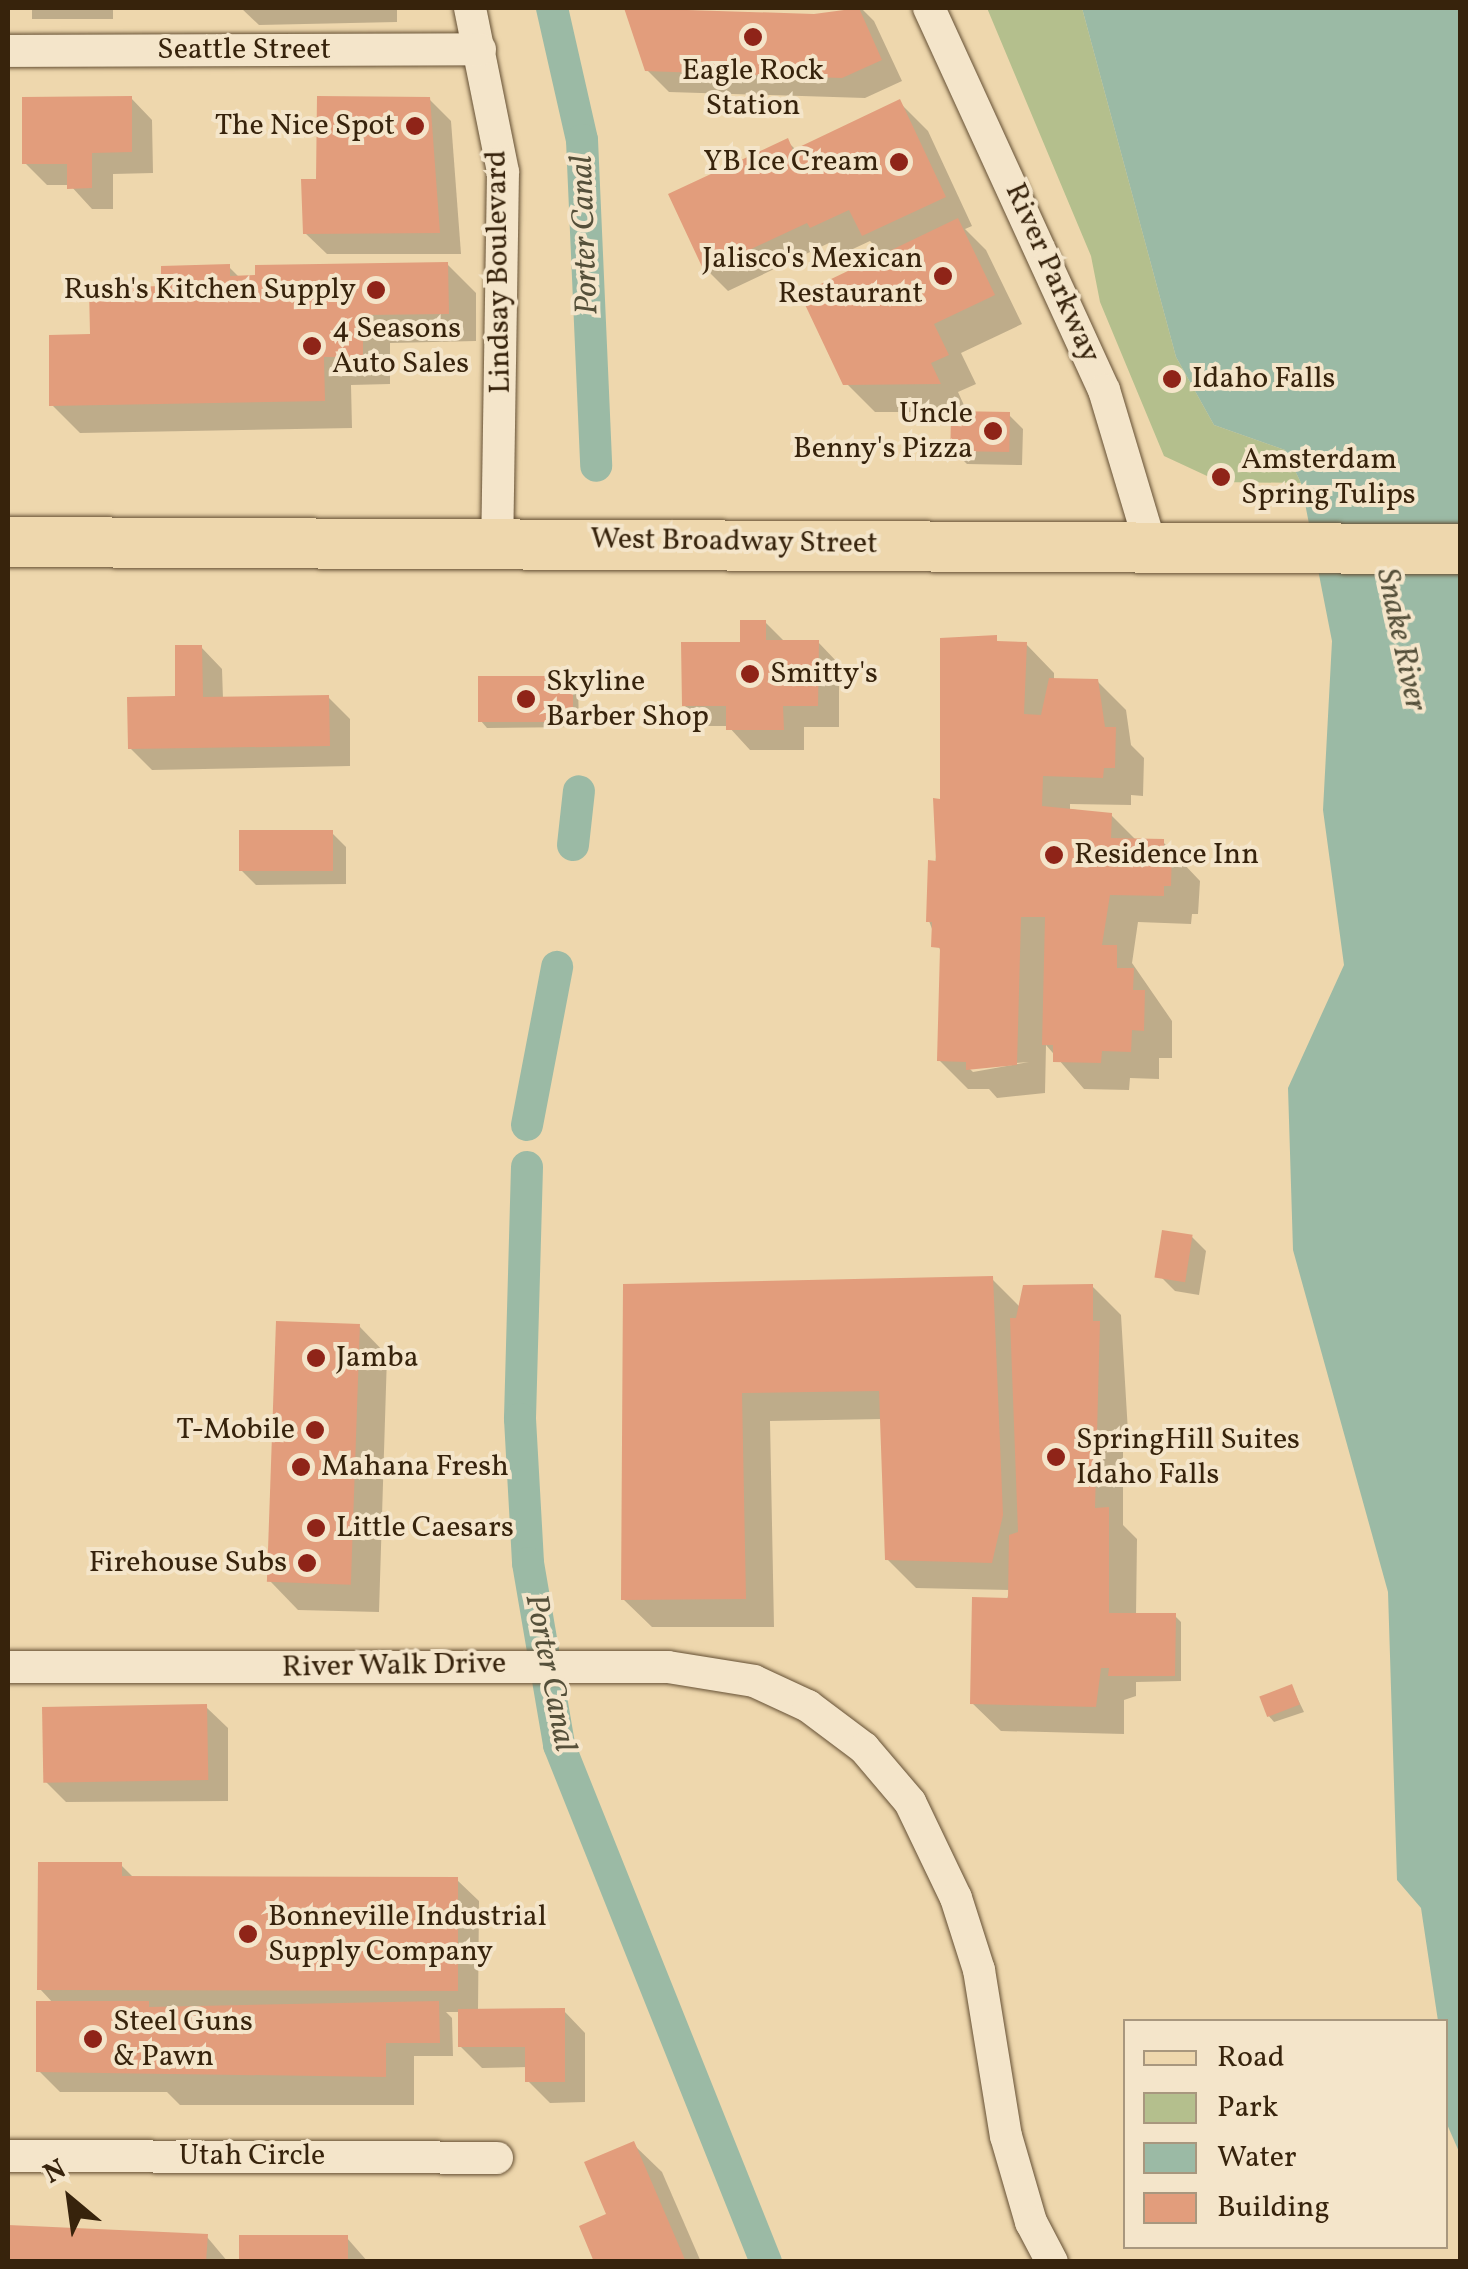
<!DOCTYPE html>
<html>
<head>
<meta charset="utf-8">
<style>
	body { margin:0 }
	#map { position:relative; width:1468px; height:2269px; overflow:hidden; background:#eed7ad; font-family:Vollkorn,serif }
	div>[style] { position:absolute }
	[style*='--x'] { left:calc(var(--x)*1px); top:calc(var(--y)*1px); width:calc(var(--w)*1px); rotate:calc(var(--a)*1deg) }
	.green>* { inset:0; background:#b4bf8d }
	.water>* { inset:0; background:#9bbaa5 }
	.shadow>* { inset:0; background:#0003; transform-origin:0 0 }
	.canal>* { height:32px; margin:-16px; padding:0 16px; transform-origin:16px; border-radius:16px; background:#9bbaa5 }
	.building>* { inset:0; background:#e29d7c; transform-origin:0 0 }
	.roads { filter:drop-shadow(0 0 2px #655034) drop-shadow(0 0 2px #655034) }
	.minor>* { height:32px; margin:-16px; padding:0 16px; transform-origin:16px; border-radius:16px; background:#f4e5ca }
	.primary>* { height:50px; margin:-25px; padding:0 25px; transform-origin:25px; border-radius:25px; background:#eed7ad }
	.dots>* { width:28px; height:28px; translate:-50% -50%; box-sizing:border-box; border:5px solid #f4e5ca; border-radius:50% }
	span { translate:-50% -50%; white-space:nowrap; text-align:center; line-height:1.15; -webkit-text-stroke:8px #f4e5ca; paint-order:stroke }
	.street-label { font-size:30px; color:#37230c }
	.poi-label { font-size:30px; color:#37230c }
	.right { translate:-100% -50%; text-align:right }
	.left { translate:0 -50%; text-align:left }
	.water-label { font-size:32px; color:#55503a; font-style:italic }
	.frame { position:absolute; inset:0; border:10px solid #37230c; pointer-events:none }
	.legend { position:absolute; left:1123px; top:2019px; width:325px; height:230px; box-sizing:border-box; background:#f4e5ca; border:2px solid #a8977e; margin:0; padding:12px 18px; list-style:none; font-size:30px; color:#37230c }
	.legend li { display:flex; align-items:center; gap:20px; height:50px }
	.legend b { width:50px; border:2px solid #a8977e }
	.north { position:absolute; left:20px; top:2149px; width:100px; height:100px; -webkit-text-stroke:8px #f4e5ca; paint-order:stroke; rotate:331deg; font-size:28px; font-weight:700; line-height:40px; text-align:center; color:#37230c }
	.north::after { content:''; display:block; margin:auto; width:35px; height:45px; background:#37230c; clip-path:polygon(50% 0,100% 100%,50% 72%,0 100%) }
</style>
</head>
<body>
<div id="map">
	<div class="green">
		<i style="clip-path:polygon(987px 8px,1082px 8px,1176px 357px,1214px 425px,1285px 450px,1301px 483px,1220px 482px,1164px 456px,1100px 302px,1091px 256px)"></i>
	</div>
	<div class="water">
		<i style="clip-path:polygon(1082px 8px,1460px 8px,1460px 2154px,1446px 2122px,1446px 2022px,1438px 2021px,1421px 1908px,1397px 1880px,1388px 1592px,1293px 1250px,1288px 1088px,1344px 965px,1323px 810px,1332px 641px,1301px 483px,1285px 450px,1214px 425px,1176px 357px)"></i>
	</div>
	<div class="shadow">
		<i style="left:32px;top:8px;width:81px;height:11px"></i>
		<i style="clip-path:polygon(241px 8px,397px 8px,397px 22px,259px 25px)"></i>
		<i style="clip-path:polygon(626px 8px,815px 16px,861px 8px,874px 21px,902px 81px,865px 98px,669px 92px,647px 70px)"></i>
		<i style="clip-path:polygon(131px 98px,152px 120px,153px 173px,113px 174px,113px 209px,92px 209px,70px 185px,47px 185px,25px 163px)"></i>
		<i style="clip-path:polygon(429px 99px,451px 121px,461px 254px,327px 254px,305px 233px,319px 182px)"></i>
		<i style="clip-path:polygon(899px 102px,928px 131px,972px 226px,965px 229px,986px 250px,1022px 324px,961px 353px,976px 384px,958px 392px,968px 414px,1009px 415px,1023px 429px,1022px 465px,967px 464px,953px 450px,953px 412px,875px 412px,846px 383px,885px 256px,870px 241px,840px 255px,829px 243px,728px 291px,706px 269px,787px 141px,797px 151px)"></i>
		<i style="clip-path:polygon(447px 264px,476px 293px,476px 341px,390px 343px,390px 384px,351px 385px,352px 428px,80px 433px,52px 405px,92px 336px,164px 289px,229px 267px,240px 278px)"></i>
		<i style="clip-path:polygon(765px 622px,785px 642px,818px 642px,839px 664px,839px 727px,804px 727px,804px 750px,750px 750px,728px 726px,706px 726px,684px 705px)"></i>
		<i style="clip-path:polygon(evenodd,1026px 644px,1054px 673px,1054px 680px,1097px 681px,1126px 710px,1131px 745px,1144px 758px,1143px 796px,1131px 795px,1131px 805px,1070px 804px,1070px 809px,1111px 815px,1137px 841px,1163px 842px,1200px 881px,1198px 914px,1192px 914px,1191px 924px,1138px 922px,1132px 963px,1172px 1021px,1172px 1058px,1159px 1058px,1159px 1079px,1130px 1078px,1129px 1090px,1084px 1089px,1046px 1045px,1045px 1093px,997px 1098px,989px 1089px,968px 1089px,939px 1060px,942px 955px,929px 921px,942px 801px,1026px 644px,1029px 1062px,973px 1072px,968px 1067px,1029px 1062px)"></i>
		<i style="clip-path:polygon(201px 647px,222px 669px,223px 699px,328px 697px,350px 719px,350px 766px,152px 770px,130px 748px,178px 699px)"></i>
		<i style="clip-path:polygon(572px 679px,578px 685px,579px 727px,487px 728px,481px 721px)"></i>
		<i style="clip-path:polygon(332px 833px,346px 847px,346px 884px,256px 885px,242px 871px)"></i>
		<i style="clip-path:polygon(1192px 1237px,1206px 1251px,1199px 1295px,1175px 1291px,1161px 1277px)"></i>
		<i style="clip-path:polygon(992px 1279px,1021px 1308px,1092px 1286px,1121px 1315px,1128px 1432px,1123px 1434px,1123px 1525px,1137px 1539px,1136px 1616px,1175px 1616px,1181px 1622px,1181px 1681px,1136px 1682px,1136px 1696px,1124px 1700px,1124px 1734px,1001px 1731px,972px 1703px,1010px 1590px,916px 1588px,887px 1559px,883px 1419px,770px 1421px,774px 1627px,652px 1627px,623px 1599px,625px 1286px)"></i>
		<i style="clip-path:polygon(359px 1326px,387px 1355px,379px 1612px,298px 1610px,270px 1581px)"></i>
		<i style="clip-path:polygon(1292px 1687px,1304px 1712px,1274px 1722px,1268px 1715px)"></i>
		<i style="clip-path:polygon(206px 1707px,228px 1728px,228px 1801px,66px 1802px,45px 1781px)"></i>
		<i style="clip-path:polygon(121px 1865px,135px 1879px,457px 1880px,479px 1901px,478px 2011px,564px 2011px,585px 2033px,585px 2102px,550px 2103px,528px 2081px,528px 2067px,482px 2068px,460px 2046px,460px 2012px,446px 2012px,452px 2018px,453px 2056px,414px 2056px,414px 2105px,180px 2105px,167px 2092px,60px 2092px,39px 2071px,54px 2004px,40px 1989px)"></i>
		<i style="clip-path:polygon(633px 2144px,662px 2172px,701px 2262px,597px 2262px)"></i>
		<i style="clip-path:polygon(8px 2227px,207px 2237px,228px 2262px,8px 2262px)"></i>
		<i style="clip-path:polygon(347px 2238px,368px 2262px,241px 2262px)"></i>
	</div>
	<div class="canal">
		<i style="--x:552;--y:8;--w:135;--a:77.2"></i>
		<i style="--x:582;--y:140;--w:326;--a:87.5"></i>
		<i style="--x:573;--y:845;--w:54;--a:-83.7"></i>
		<i style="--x:527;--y:1125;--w:161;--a:-79.2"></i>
		<i style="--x:527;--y:1167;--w:252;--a:91.6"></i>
		<i style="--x:520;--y:1419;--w:144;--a:86.8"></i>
		<i style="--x:528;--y:1563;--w:185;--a:80.3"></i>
		<i style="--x:559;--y:1745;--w:557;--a:68.18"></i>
	</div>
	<div class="building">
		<i style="clip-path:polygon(624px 8px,814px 14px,859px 8px,882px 60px,842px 78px,645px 71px)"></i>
		<i style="clip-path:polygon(132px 96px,132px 152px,92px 153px,92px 188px,67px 189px,67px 164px,22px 164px,22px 97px)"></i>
		<i style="clip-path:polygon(317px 96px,430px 97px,440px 233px,303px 234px,301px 179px,316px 179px)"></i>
		<i style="clip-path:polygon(900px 99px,946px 197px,862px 236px,849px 210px,810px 228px,807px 223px,704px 271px,668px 194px,788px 138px,793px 150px)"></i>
		<i style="clip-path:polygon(958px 218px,995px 295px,934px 324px,949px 355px,931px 363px,941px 384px,843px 385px,800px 294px)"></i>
		<i style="clip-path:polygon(448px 262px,449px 314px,363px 315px,363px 357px,324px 357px,325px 401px,49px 406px,49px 335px,90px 334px,89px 288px,161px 286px,161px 266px,230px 264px,230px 276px,255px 275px,255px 265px)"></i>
		<i style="left:951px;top:411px;width:59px;height:40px;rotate:1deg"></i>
		<i style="clip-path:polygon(740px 620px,766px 620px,766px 640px,819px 640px,818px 706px,783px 706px,784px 730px,726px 730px,726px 706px,682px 706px,681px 642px,740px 642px)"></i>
		<i style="clip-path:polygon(997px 635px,997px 641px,1027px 642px,1024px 714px,1041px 715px,1049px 678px,1098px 679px,1105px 727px,1116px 727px,1115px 768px,1104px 768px,1103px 778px,1043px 776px,1042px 806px,1112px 813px,1111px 838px,1164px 839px,1164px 849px,1172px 849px,1171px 886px,1164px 886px,1164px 896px,1110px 895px,1102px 945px,1117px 945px,1117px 968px,1134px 968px,1133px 990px,1145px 990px,1144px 1031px,1132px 1030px,1131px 1052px,1102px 1051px,1101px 1063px,1053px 1062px,1053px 1045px,1042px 1045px,1045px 917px,1021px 917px,1017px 1065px,966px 1070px,966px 1062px,937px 1061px,940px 948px,931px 947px,932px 922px,926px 922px,928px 860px,936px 861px,933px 798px,940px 799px,940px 638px)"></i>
		<i style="clip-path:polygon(175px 645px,202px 645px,203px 697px,329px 695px,330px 746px,128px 749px,127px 697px,175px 696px)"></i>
		<i style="left:573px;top:676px;width:46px;height:95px;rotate:90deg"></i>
		<i style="left:333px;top:830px;width:41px;height:94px;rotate:90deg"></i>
		<i style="left:1162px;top:1230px;width:31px;height:48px;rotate:9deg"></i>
		<i style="clip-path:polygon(993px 1276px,1003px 1515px,992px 1563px,885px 1560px,879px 1391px,742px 1393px,746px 1599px,621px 1600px,623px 1284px)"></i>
		<i style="clip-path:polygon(1093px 1284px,1093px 1321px,1100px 1321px,1095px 1508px,1109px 1507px,1109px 1613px,1176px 1613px,1175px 1676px,1108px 1676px,1109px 1668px,1101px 1668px,1096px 1707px,970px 1704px,972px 1597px,1008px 1598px,1009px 1535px,1018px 1532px,1010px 1318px,1016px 1318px,1023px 1285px)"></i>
		<i style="left:276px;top:1321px;width:84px;height:261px;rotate:2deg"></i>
		<i style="left:1292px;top:1684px;width:22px;height:35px;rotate:69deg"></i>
		<i style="left:207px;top:1704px;width:76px;height:165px;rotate:89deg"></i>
		<i style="clip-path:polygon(38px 1862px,122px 1862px,122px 1876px,458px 1877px,458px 1991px,37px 1990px)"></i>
		<i style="clip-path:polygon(36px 2001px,149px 2001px,149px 2007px,439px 2001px,440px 2043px,386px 2043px,386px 2077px,36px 2072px)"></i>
		<i style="clip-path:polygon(565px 2008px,565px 2082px,525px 2082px,525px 2047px,458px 2047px,458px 2009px)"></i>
		<i style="clip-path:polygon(634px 2141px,686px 2262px,594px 2262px,579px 2226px,606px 2214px,584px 2162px)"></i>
		<i style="clip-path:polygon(8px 2225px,208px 2234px,206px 2262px,8px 2262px)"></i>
		<i style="left:239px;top:2235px;width:109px;height:27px"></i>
	</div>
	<div class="roads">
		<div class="minor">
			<i style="--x:470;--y:8;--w:167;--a:78.6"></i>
			<i style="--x:503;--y:172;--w:368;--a:90.9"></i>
			<i style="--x:929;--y:8;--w:420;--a:65.4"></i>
			<i style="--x:1104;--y:390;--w:164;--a:73.3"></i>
			<i style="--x:8;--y:51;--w:472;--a:-0.2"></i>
			<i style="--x:8;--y:1667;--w:660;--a:0"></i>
			<i style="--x:668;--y:1667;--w:87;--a:9.2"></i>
			<i style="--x:754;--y:1681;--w:60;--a:24.8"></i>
			<i style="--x:808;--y:1706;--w:70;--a:36.9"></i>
			<i style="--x:864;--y:1748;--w:71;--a:49.6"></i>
			<i style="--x:910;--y:1802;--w:106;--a:64.4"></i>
			<i style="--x:956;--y:1898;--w:76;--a:72.3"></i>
			<i style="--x:979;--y:1970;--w:168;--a:80.8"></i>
			<i style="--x:1006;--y:2136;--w:90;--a:73.8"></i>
			<i style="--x:1031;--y:2222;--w:45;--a:62.3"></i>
			<i style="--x:8;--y:2156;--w:489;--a:0.2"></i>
		</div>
		<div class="primary">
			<i style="--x:8;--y:542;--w:1452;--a:0.28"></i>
		</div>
	</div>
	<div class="dots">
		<i style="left:753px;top:37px;background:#8f2418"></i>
		<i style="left:415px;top:126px;background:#8f2418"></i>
		<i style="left:899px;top:162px;background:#8f2418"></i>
		<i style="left:943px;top:276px;background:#8f2418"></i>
		<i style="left:376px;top:290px;background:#8f2418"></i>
		<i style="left:312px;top:346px;background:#8f2418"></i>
		<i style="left:1172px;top:379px;background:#8f2418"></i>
		<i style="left:993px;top:431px;background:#8f2418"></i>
		<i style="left:1221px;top:477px;background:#8f2418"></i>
		<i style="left:750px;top:674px;background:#8f2418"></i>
		<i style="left:526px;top:699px;background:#8f2418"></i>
		<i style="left:1054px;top:855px;background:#8f2418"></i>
		<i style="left:316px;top:1358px;background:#8f2418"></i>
		<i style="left:315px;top:1430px;background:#8f2418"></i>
		<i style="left:1056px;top:1457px;background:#8f2418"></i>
		<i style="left:301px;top:1467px;background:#8f2418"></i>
		<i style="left:316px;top:1528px;background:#8f2418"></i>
		<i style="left:307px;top:1563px;background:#8f2418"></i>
		<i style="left:248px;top:1934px;background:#8f2418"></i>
		<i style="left:93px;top:2039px;background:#8f2418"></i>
	</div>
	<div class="street-label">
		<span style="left:244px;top:50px">Seattle Street</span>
		<span style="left:499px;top:272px;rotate:-91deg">Lindsay Boulevard</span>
		<span style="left:1052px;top:273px;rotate:66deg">River Parkway</span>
		<span style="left:734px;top:542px;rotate:1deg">West Broadway Street</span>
		<span style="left:394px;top:1666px;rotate:-1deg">River Walk Drive</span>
		<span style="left:252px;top:2156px">Utah Circle</span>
	</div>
	<div class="poi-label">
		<span style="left:753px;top:88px">Eagle Rock<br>Station</span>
		<span class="right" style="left:395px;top:126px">The Nice Spot</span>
		<span class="right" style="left:879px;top:162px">YB Ice Cream</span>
		<span class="right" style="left:923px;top:276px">Jalisco's Mexican<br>Restaurant</span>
		<span class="right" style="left:356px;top:290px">Rush's Kitchen Supply</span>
		<span class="left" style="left:332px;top:346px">4 Seasons<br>Auto Sales</span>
		<span class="left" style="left:1192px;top:379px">Idaho Falls</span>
		<span class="right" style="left:973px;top:431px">Uncle<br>Benny's Pizza</span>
		<span class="left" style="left:1241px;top:477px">Amsterdam<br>Spring Tulips</span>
		<span class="left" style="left:770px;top:674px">Smitty's</span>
		<span class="left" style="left:546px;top:699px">Skyline<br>Barber Shop</span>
		<span class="left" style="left:1074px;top:855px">Residence Inn</span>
		<span class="left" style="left:336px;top:1358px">Jamba</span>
		<span class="right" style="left:295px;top:1430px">T-Mobile</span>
		<span class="left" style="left:1076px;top:1457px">SpringHill Suites<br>Idaho Falls</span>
		<span class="left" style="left:321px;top:1467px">Mahana Fresh</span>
		<span class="left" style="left:336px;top:1528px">Little Caesars</span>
		<span class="right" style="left:287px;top:1563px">Firehouse Subs</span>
		<span class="left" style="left:268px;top:1934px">Bonneville Industrial<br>Supply Company</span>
		<span class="left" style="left:113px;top:2039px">Steel Guns<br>&amp; Pawn</span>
	</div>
	<div class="water-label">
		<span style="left:586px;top:235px;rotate:-92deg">Porter Canal</span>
		<span style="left:1400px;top:640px;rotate:78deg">Snake River</span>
		<span style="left:549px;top:1673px;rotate:79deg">Porter Canal</span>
	</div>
	<div class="frame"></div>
	<ul class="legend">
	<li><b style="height:12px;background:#eed7ad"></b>Road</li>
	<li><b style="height:28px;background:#b4bf8d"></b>Park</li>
	<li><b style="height:28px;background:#9bbaa5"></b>Water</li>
	<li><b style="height:28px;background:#e29d7c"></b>Building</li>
	</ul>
	<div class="north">N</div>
</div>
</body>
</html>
